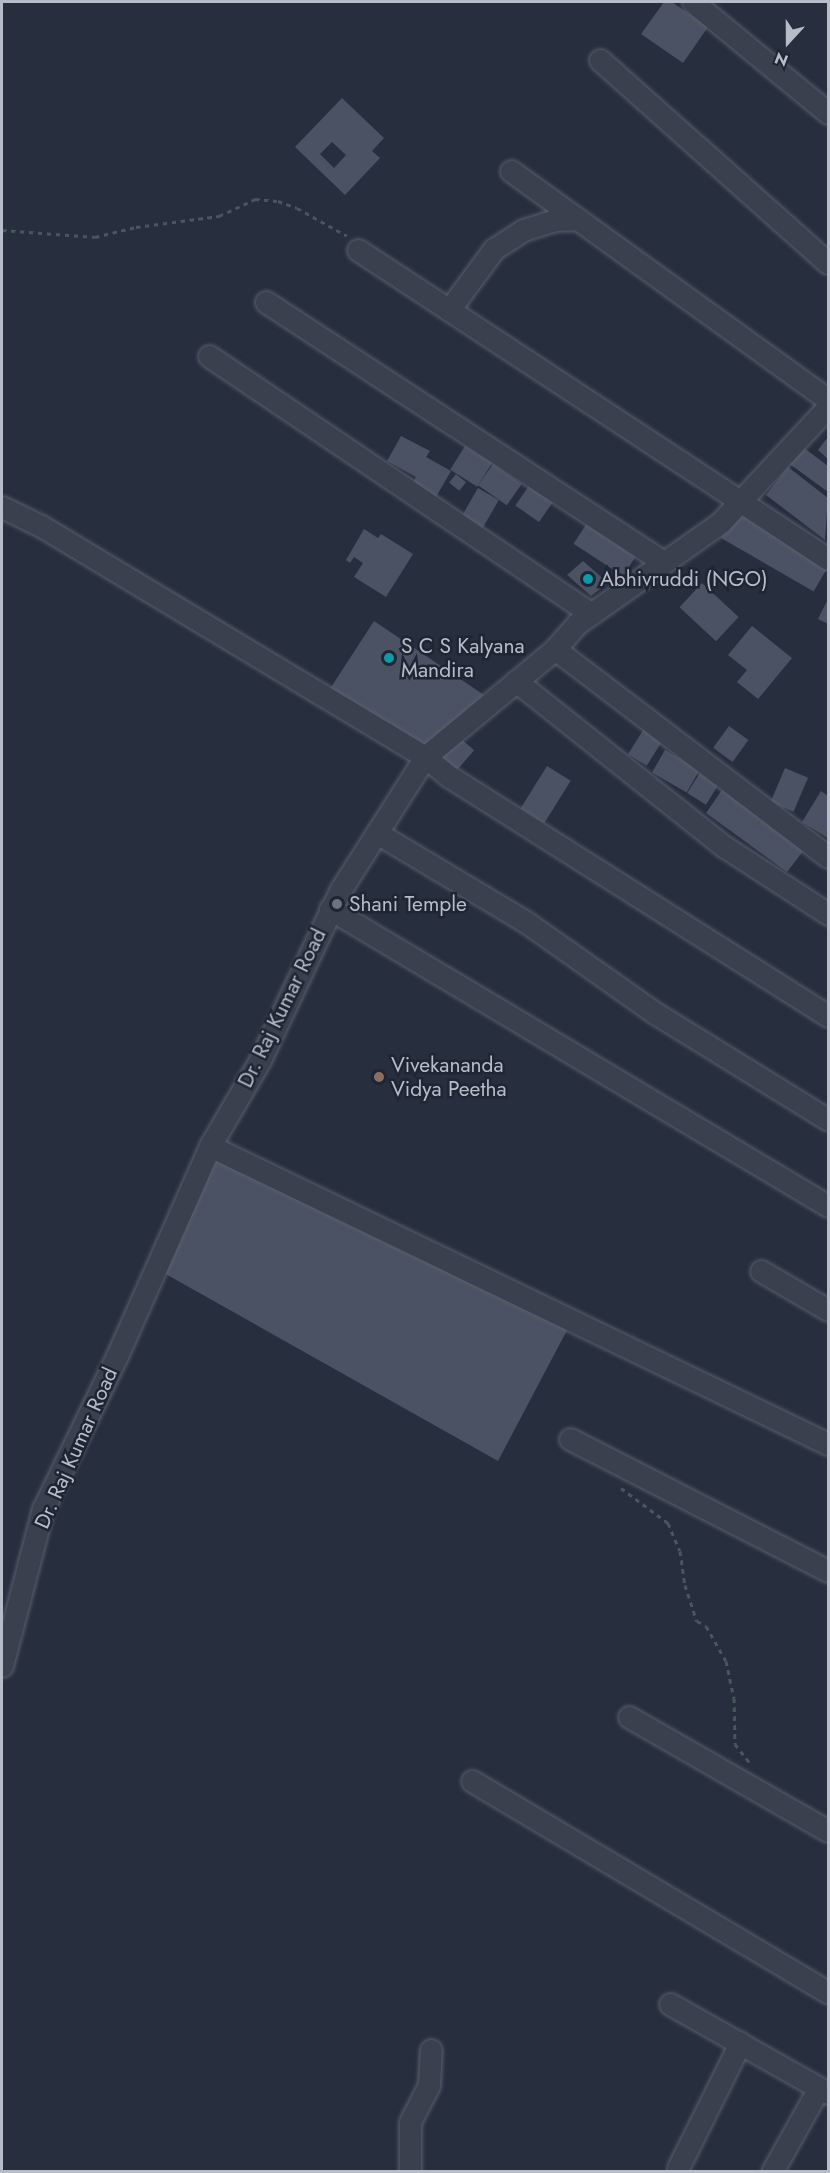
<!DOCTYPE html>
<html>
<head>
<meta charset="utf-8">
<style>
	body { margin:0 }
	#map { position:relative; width:830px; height:2173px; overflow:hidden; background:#272e3e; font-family:Jost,sans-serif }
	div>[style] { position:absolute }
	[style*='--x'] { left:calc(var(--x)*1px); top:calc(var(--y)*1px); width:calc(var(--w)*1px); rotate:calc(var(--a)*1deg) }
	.building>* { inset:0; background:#4b5264; transform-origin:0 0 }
	.path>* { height:3px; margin-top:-1.5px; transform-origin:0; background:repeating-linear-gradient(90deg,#47575c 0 4.5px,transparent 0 9px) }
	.roads { filter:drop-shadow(0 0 2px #585e6c) drop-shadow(0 0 2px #585e6c) }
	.minor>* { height:21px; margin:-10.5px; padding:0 10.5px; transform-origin:10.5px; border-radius:10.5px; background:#3b404e }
	.dots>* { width:16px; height:16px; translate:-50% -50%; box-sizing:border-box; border:3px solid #1f2533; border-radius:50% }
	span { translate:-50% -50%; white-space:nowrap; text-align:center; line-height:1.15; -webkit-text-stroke:5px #1f2533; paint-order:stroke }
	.poi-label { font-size:21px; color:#b7bcc9 }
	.left { translate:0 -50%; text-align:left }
	.street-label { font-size:21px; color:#b7bcc9 }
	.frame { position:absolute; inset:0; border:3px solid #b7bcc9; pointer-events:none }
	.north { position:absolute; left:758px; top:12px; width:60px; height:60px; -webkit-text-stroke:4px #1f2533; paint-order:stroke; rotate:201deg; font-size:16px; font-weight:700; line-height:24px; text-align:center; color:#b7bcc9 }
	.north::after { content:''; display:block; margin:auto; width:21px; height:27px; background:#b7bcc9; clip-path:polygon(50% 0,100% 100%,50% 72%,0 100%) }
</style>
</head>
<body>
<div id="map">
	<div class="building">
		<i style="clip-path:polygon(664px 2px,672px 2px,708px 27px,683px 63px,641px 34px)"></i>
		<i style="clip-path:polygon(evenodd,342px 98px,384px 138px,372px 151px,380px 158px,345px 195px,295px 147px,342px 98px,332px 142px,346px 155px,334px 168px,320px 154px,332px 142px)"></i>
		<i style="clip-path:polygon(401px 436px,430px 451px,426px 457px,451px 471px,436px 497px,412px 484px,416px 477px,387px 461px)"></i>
		<i style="clip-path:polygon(828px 437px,828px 459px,818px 450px)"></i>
		<i style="clip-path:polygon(800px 445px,828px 466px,828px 492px,787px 462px)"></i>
		<i style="left:465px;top:446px;width:32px;height:28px;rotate:32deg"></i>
		<i style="left:493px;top:464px;width:35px;height:26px;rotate:35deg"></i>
		<i style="clip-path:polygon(788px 467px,828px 498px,825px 540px,766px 495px)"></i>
		<i style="left:456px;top:474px;width:13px;height:11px;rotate:39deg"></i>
		<i style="left:533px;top:480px;width:29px;height:31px;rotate:35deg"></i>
		<i style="left:478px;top:488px;width:24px;height:38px;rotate:30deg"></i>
		<i style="left:736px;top:512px;width:107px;height:30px;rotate:30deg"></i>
		<i style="left:591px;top:517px;width:59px;height:32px;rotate:33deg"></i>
		<i style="clip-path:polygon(364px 529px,378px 538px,381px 534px,413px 554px,386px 597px,354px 577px,363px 563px,354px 557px,350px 563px,346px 560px)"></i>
		<i style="clip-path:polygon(583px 561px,608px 583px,591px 596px,567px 575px)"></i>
		<i style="left:702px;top:583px;width:50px;height:33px;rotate:43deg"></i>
		<i style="clip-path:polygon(828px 599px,828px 624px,818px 619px)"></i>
		<i style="clip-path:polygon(374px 621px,490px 699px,425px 750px,326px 695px)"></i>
		<i style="clip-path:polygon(752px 626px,792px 658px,758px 699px,737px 682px,747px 670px,728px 655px)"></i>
		<i style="left:729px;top:726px;width:24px;height:27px;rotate:36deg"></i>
		<i style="left:645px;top:727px;width:22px;height:32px;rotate:32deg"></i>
		<i style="left:453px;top:732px;width:28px;height:27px;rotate:41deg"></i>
		<i style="left:665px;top:750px;width:40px;height:26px;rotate:30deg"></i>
		<i style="left:547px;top:766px;width:28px;height:50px;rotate:32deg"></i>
		<i style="left:785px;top:768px;width:25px;height:37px;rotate:23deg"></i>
		<i style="left:701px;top:771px;width:22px;height:26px;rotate:32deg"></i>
		<i style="clip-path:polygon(722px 790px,762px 818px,756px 826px,762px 819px,804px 850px,787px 872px,706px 813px)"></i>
		<i style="clip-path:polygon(821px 791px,828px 796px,828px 838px,802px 822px)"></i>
		<i style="clip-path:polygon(210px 1146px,574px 1317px,498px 1461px,155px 1268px)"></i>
	</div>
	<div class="path">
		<i style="--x:2;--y:230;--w:93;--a:4.3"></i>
		<i style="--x:95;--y:237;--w:42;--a:-13.7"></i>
		<i style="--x:136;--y:227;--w:84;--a:-7.5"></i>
		<i style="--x:219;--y:216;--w:40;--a:-25"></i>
		<i style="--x:255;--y:199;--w:23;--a:5"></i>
		<i style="--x:278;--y:201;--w:20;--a:20"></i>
		<i style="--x:297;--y:208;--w:57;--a:29.2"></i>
		<i style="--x:621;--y:1488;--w:59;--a:36.7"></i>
		<i style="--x:668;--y:1523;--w:30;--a:67"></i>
		<i style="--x:680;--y:1551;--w:34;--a:82"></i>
		<i style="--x:685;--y:1585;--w:38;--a:72"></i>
		<i style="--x:697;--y:1621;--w:10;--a:29"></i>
		<i style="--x:706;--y:1626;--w:40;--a:60.3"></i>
		<i style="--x:726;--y:1661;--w:38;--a:78"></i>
		<i style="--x:734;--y:1698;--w:46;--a:88.8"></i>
		<i style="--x:735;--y:1744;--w:24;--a:52"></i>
	</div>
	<div class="roads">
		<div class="minor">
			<i style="--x:693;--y:2;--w:175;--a:39.4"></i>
			<i style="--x:600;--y:60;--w:305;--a:41.7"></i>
			<i style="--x:511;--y:171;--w:391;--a:35.8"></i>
			<i style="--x:358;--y:250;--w:562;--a:33.32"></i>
			<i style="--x:266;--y:302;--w:475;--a:33.2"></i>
			<i style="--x:449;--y:310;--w:76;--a:-53.6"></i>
			<i style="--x:494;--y:249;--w:35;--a:-33"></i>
			<i style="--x:523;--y:230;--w:34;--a:-17"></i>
			<i style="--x:555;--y:220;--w:23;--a:-2"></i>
			<i style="--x:209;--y:356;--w:461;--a:34"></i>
			<i style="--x:2;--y:507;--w:43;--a:26"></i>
			<i style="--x:41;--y:526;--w:448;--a:31"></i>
			<i style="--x:425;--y:757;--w:32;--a:39"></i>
			<i style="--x:450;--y:777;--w:447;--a:32.3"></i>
			<i style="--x:555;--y:649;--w:343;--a:37.3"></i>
			<i style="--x:516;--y:681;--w:267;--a:38.5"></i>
			<i style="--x:725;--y:847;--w:123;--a:33"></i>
			<i style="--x:377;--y:833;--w:174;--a:30.9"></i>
			<i style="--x:526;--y:922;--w:158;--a:35.2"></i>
			<i style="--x:655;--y:1013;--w:203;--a:31.7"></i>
			<i style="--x:330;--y:909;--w:580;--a:30.81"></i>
			<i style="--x:210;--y:1146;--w:686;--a:25.74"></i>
			<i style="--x:761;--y:1271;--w:78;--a:30.2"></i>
			<i style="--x:570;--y:1439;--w:290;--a:27.1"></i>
			<i style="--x:2;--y:1666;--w:162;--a:-75.4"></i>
			<i style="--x:43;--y:1509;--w:170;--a:-64.2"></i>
			<i style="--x:117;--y:1356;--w:230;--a:-66.1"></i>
			<i style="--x:210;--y:1146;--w:99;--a:-59.8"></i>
			<i style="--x:260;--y:1060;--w:189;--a:-64.7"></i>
			<i style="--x:341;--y:889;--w:156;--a:-57.5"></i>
			<i style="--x:425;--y:757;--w:169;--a:-39.7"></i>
			<i style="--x:555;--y:649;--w:35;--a:-49"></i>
			<i style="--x:578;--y:623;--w:175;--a:-35.2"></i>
			<i style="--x:721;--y:522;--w:157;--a:-47.1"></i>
			<i style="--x:629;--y:1717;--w:229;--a:29.8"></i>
			<i style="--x:472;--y:1781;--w:414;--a:30.7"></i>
			<i style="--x:670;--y:2004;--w:181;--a:29.4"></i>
			<i style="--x:678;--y:2168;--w:140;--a:-63.6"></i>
			<i style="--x:410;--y:2172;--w:50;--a:-90"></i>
			<i style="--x:410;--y:2122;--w:42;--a:-62.8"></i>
			<i style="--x:429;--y:2085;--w:35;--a:-87"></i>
			<i style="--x:772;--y:2172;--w:96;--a:-60.8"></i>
		</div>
	</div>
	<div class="dots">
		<i style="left:588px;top:579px;background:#0f9aa8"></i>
		<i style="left:389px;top:658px;background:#0f9aa8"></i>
		<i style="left:337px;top:904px;background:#6b7280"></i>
		<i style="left:379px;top:1077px;background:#8d6e63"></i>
	</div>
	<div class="poi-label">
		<span class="left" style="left:600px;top:579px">Abhivruddi (NGO)</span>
		<span class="left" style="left:401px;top:658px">S C S Kalyana<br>Mandira</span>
		<span class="left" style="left:349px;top:904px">Shani Temple</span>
		<span class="left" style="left:391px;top:1077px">Vivekananda<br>Vidya Peetha</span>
	</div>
	<div class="street-label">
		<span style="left:282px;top:1008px;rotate:-64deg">Dr. Raj Kumar Road</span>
		<span style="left:76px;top:1448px;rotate:-66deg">Dr. Raj Kumar Road</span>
	</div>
	<div class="frame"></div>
	<div class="north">N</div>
</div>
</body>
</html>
